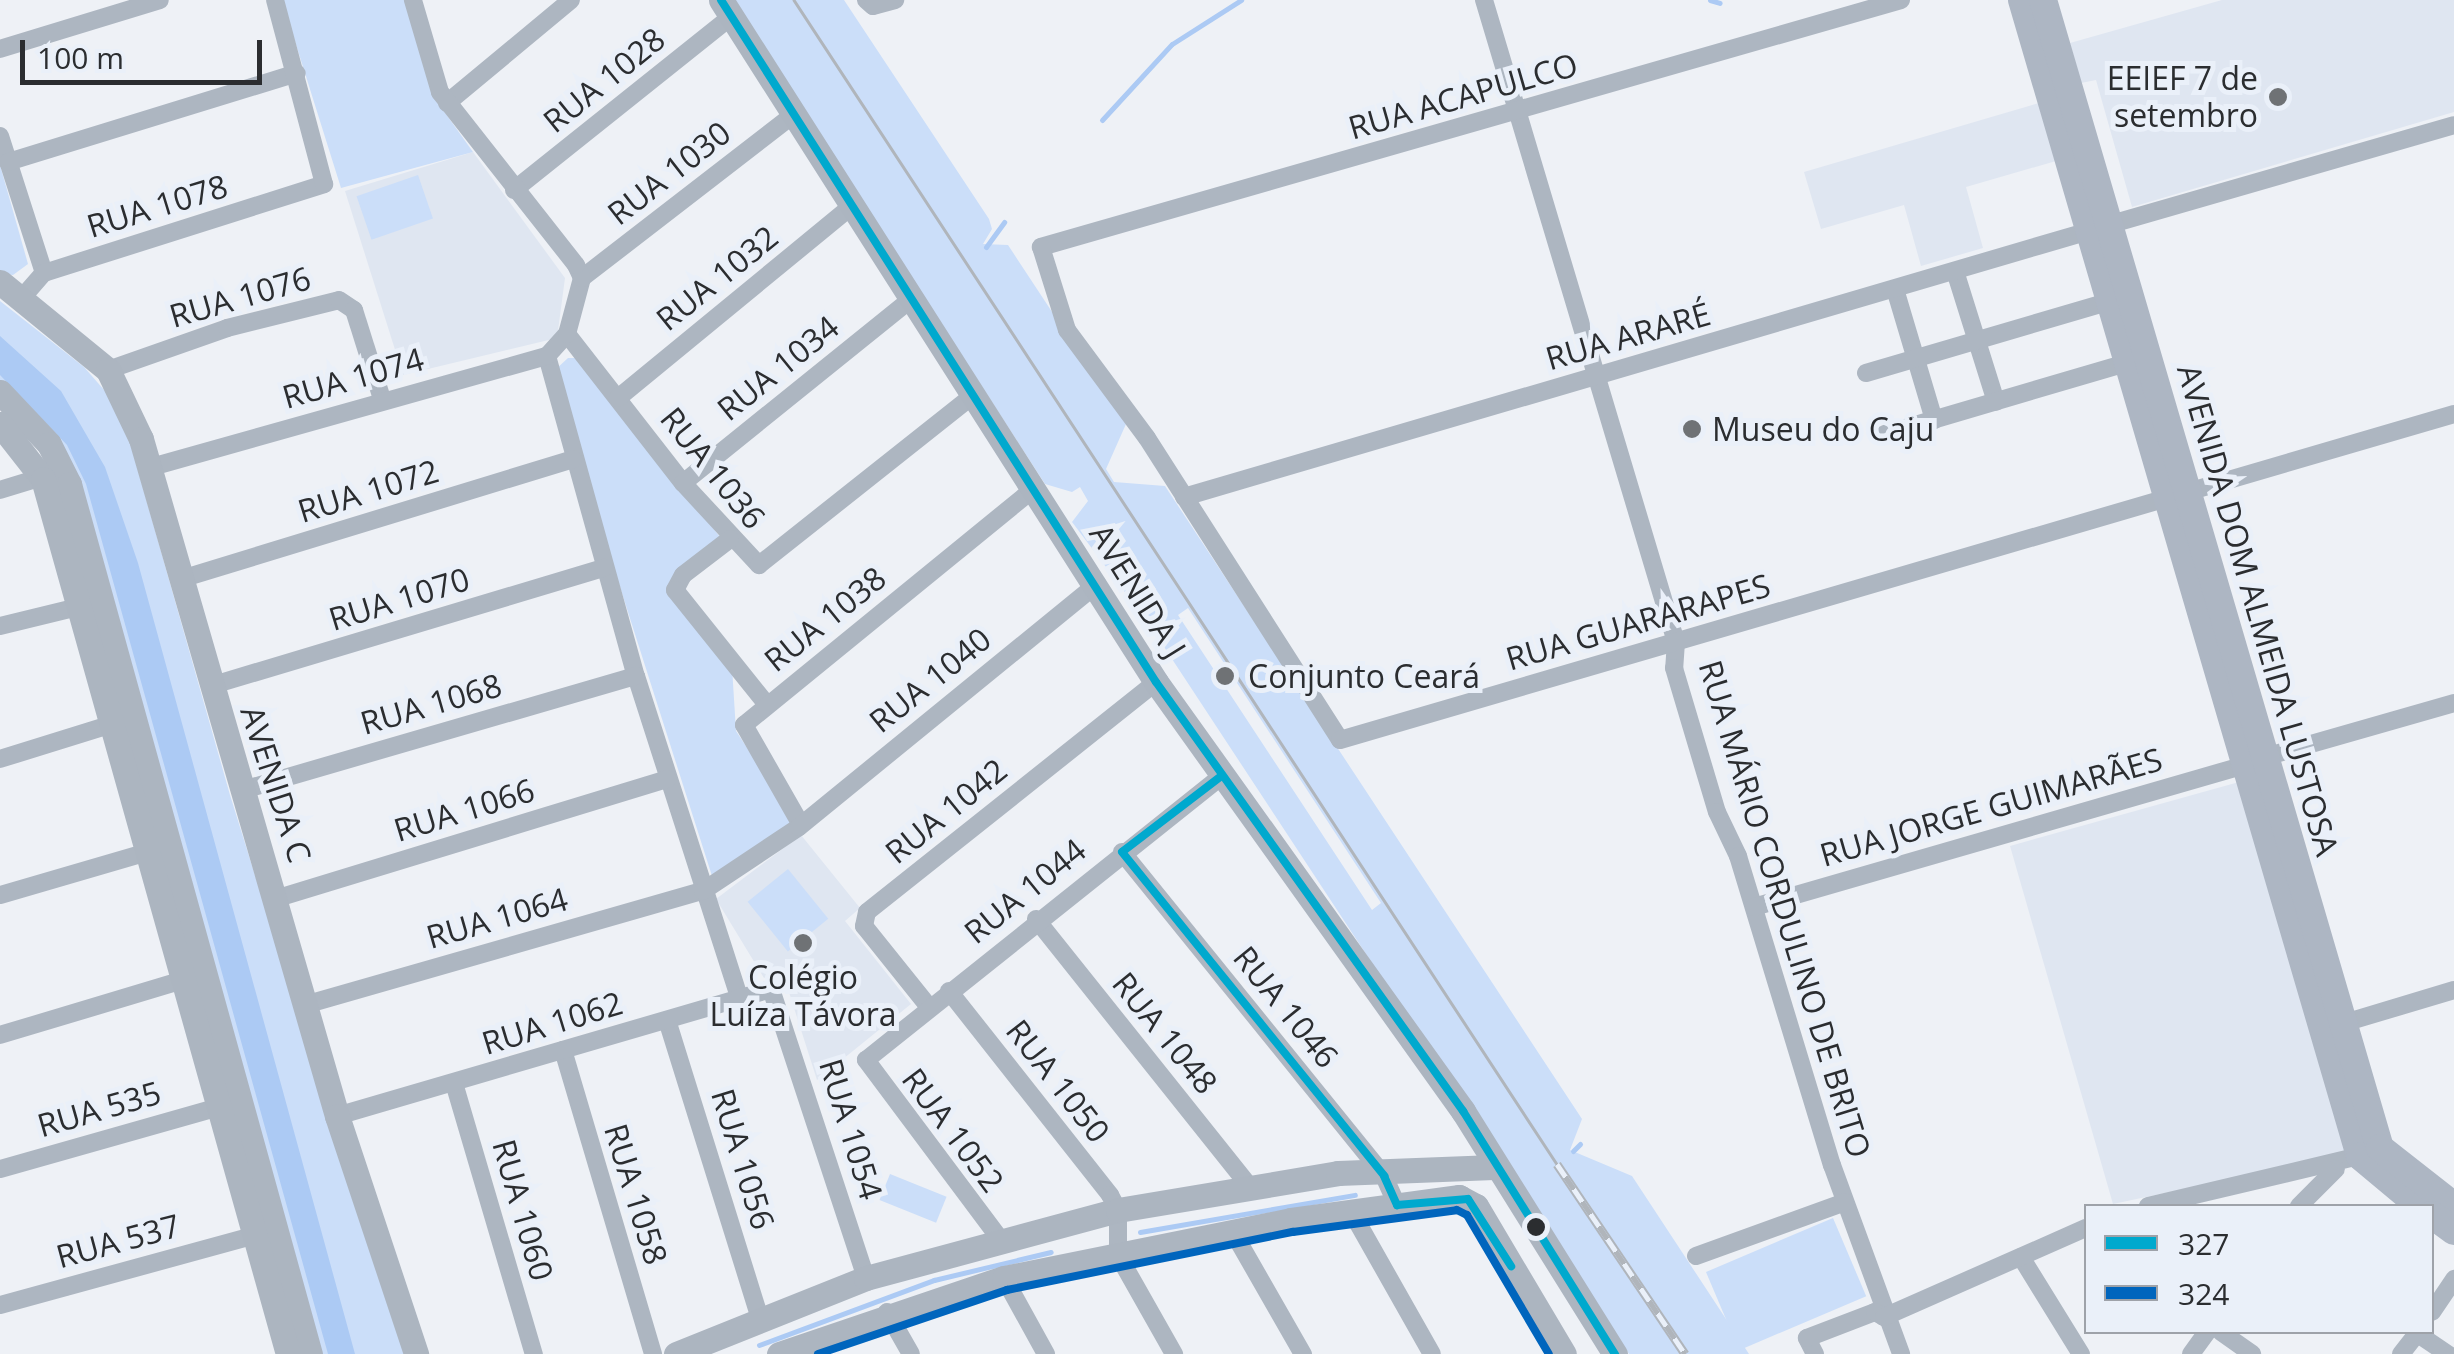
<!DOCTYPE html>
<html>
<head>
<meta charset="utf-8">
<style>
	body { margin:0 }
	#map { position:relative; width:2454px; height:1354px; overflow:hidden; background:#eef1f6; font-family:"Open Sans",sans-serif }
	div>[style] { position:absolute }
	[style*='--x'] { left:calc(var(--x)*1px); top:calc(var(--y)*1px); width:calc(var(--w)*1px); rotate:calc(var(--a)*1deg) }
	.built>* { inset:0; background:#dfe6f1 }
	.green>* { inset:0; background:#cbdef9; transform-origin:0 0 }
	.water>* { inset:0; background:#accaf4 }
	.stream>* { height:5px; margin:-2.5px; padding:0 2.5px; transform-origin:2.5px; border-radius:2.5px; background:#accaf4 }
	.street>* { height:18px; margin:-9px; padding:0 9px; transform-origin:9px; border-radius:9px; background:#adb6c1 }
	.secondary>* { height:25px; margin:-12.5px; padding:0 12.5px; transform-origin:12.5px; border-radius:12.5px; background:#acb5c0 }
	.primary>* { height:28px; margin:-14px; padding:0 14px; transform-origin:14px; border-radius:14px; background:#adb6c3 }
	.tram>* { height:2.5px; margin:-1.25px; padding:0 1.25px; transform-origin:1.25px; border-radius:1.25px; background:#b0b5bb }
	.rail>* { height:9px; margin-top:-4.5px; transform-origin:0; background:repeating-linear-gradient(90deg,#eaf0f9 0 15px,#b0b5bb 0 30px); box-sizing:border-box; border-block:2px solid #b0b5bb }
	.bus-1>* { height:8px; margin:-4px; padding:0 4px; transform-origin:4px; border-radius:4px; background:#00a9ce }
	.bus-2>* { height:8px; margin:-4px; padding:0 4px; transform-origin:4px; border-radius:4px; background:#0065bd }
	.dots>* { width:28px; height:28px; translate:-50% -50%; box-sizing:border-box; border:5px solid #eaf0f9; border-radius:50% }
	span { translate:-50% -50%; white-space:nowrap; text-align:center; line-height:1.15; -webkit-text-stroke:10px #eaf0f9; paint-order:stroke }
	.poi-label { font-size:32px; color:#2b2d30 }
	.right { translate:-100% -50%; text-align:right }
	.left { translate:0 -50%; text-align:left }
	.street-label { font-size:32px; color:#2b2d30 }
	.legend { position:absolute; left:2084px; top:1204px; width:350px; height:130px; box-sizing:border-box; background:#eaf0f9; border:2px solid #9ea2a9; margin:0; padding:12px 18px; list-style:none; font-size:30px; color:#2b2d30 }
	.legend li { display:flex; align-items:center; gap:20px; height:50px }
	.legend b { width:50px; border:2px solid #9ea2a9 }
	.scale { position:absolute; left:20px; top:40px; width:242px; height:45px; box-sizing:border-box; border:5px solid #2b2d30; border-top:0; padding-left:12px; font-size:30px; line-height:35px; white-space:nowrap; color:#2b2d30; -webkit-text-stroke:8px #eaf0f9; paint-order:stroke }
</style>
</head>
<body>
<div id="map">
	<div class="built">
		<i style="clip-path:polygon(2222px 0,2454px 0,2454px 112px,2132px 207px,2096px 80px,2081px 83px,2070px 43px)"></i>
		<i style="clip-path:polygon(2039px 103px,2056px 161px,1966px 187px,1983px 248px,1921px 266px,1904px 205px,1821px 229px,1804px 172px)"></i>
		<i style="clip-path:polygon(473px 152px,565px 278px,557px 338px,403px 375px,345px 191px)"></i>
		<i style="clip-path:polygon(2239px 782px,2347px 1149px,2345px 1155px,2113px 1204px,2010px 846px)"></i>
		<i style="clip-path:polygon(801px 835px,860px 908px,845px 921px,911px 1004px,817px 1080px,781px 967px,764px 978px,716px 899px)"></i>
	</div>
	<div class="green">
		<i style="clip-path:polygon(282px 0,406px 0,436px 100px,473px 152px,341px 188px)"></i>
		<i style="clip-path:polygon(evenodd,732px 0,844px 0,989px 219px,992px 229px,983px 244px,1008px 245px,1126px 424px,1106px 469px,1114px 482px,1165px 486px,1582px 1119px,1570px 1150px,1632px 1176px,1749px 1354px,1629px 1354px,1149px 624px,1072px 522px,1088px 501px,1080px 487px,1072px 492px,1045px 484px,732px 0,1188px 608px,1381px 903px,1372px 910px,1178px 615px,1188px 608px)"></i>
		<i style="clip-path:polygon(0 165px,28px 264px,13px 275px,0 274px)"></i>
		<i style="left:418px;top:175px;width:46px;height:65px;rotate:71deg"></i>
		<i style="clip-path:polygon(0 301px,84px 367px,105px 391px,130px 442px,230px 795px,404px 1354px,313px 1354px,72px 483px,0 388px)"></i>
		<i style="clip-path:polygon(568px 358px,578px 358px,720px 537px,669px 586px,732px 667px,736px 731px,792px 816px,790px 826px,712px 876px,571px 433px,555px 370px)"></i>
		<i style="left:788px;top:869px;width:64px;height:52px;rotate:51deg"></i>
		<i style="left:890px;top:1174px;width:61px;height:28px;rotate:22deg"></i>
		<i style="left:1833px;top:1218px;width:85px;height:138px;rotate:67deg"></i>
	</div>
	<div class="water">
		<i style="clip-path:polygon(0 336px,61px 391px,105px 467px,138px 563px,355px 1354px,328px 1354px,86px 484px,67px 445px,0 375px)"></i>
	</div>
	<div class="stream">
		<i style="--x:1710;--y:0;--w:10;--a:17"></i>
		<i style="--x:1102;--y:120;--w:103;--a:-47.4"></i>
		<i style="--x:1172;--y:44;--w:82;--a:-32.5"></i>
		<i style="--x:986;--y:247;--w:31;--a:-54"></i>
		<i style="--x:1573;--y:1151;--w:10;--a:-45"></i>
		<i style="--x:1140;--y:1232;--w:218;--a:-9.8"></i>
		<i style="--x:759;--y:1345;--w:187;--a:-20.4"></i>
		<i style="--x:934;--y:1280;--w:120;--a:-13.5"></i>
	</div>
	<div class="street">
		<i style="--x:866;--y:0;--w:9;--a:41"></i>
		<i style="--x:873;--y:6;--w:23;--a:-15"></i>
		<i style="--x:1484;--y:0;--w:670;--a:73.35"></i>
		<i style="--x:1676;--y:642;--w:26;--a:94"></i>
		<i style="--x:1674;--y:668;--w:150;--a:73.4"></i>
		<i style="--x:1717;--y:812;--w:49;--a:64.5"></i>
		<i style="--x:1738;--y:856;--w:323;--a:73.1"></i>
		<i style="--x:1832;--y:1165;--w:201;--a:69.9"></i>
		<i style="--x:1901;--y:0;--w:895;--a:163.98"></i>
		<i style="--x:1041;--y:247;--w:87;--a:72.6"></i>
		<i style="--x:1067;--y:330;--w:134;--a:53.5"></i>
		<i style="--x:1147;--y:438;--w:358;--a:57.4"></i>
		<i style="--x:1340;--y:740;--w:1161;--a:-16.31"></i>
		<i style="--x:0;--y:49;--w:167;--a:-17"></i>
		<i style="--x:447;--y:103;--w:161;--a:-39.7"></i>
		<i style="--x:0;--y:136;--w:144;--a:72.2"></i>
		<i style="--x:8;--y:162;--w:302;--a:-17.1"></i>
		<i style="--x:514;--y:190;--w:278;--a:-38.6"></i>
		<i style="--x:2108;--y:225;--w:360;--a:-16.1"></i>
		<i style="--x:1955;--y:271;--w:137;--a:72.6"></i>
		<i style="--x:582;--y:278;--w:268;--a:-37.7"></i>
		<i style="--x:1895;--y:289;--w:137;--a:73.4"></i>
		<i style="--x:21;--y:299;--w:35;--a:-49"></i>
		<i style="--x:44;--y:273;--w:294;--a:-17.6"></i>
		<i style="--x:324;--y:184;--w:190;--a:-104.9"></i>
		<i style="--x:567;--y:334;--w:189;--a:52.1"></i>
		<i style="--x:683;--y:483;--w:112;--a:47.2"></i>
		<i style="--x:759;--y:565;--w:270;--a:-38.4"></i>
		<i style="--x:547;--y:356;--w:332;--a:74.5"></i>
		<i style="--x:636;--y:676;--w:334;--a:72.2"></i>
		<i style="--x:108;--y:370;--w:126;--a:-19.4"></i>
		<i style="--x:227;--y:328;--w:115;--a:-14"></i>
		<i style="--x:339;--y:300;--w:18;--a:34"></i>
		<i style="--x:354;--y:310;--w:93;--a:72.5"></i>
		<i style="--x:1866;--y:373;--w:254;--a:-16.4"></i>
		<i style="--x:618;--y:398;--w:306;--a:-39.4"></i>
		<i style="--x:1885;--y:434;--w:252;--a:-16.4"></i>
		<i style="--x:148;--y:468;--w:414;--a:-15.7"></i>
		<i style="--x:547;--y:356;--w:30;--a:-48"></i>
		<i style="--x:567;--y:334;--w:58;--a:-75"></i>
		<i style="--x:582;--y:278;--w:14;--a:-115"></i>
		<i style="--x:576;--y:265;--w:220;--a:-128.2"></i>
		<i style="--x:440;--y:92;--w:96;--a:-106.4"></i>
		<i style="--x:683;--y:483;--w:292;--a:-38.9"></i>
		<i style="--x:0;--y:490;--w:54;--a:-17.1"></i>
		<i style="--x:1184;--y:497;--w:943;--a:-16.38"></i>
		<i style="--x:730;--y:539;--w:59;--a:142.5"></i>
		<i style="--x:683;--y:575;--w:17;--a:118"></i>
		<i style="--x:675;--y:590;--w:147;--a:51.3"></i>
		<i style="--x:181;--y:579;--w:410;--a:-17"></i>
		<i style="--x:0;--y:626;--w:93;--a:-13.7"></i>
		<i style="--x:210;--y:686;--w:411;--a:-16.7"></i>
		<i style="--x:2265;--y:757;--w:197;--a:-15.9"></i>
		<i style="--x:0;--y:759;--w:114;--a:-17.3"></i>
		<i style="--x:243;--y:790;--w:409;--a:-16.2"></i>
		<i style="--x:800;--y:823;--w:113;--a:-119.7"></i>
		<i style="--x:744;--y:725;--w:373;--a:-39.2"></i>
		<i style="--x:1122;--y:852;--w:417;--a:51"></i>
		<i style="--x:1384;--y:1176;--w:32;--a:66"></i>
		<i style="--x:0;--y:895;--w:165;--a:-16.2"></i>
		<i style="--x:278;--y:898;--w:407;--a:-17"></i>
		<i style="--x:1754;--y:907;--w:511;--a:-16.13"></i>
		<i style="--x:1036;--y:919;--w:340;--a:51.4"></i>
		<i style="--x:949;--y:991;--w:260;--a:51.7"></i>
		<i style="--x:1110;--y:1195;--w:17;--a:62"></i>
		<i style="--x:1118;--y:1210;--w:45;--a:90"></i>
		<i style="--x:1118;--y:1255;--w:114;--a:60.5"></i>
		<i style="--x:308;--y:1004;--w:411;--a:-16"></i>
		<i style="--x:703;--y:891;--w:115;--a:-33.7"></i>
		<i style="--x:799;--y:827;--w:385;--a:-39.2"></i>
		<i style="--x:929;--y:1007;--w:104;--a:-128.7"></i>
		<i style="--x:864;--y:926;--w:14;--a:-78"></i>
		<i style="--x:867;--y:912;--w:369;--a:-38.5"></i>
		<i style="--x:667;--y:1020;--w:310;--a:72.7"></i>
		<i style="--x:2344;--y:1023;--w:115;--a:-16.7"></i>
		<i style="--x:0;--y:1035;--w:188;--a:-16.7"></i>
		<i style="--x:563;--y:1050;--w:317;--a:73.5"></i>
		<i style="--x:454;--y:1083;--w:283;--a:73.6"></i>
		<i style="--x:337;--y:1116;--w:452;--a:-16.3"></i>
		<i style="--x:771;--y:989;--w:304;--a:71.8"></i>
		<i style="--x:0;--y:1169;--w:223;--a:-15.8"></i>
		<i style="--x:2148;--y:1206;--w:218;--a:-13.3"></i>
		<i style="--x:2299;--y:1206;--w:52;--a:-45"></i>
		<i style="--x:1351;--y:1211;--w:164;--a:60.5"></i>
		<i style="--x:1233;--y:1232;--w:141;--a:60.2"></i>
		<i style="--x:1000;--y:1239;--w:224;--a:-126.8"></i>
		<i style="--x:866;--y:1060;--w:453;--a:-38.6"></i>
		<i style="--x:1696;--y:1256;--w:158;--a:-19.9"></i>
		<i style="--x:2021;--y:1257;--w:114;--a:58.3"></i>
		<i style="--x:1004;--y:1278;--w:87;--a:61.1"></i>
		<i style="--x:0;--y:1305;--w:261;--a:-15.3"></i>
		<i style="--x:887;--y:1312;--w:48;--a:60.3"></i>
		<i style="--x:2432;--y:1312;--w:40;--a:-56"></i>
		<i style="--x:2221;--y:1332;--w:38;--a:35"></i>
		<i style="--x:2415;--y:1332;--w:40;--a:34"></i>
		<i style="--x:1815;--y:1354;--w:18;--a:-117"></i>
		<i style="--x:1807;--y:1338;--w:73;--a:-20.9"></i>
		<i style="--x:1875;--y:1312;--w:10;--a:29"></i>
		<i style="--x:1884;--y:1317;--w:221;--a:-23.8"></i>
		<i style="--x:2191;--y:1354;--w:27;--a:-54"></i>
		<i style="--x:2401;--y:1354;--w:28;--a:-52"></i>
	</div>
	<div class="secondary">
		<i style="--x:721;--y:0;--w:809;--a:57.47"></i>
		<i style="--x:1156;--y:682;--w:528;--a:54.41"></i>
		<i style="--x:1463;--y:1111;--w:287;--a:58"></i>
		<i style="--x:0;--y:282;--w:139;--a:39.2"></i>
		<i style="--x:108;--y:370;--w:76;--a:64.4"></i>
		<i style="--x:141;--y:439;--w:705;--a:73.85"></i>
		<i style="--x:337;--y:1116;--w:251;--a:71.6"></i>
		<i style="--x:0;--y:392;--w:71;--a:46.7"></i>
		<i style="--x:49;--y:444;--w:45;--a:63.4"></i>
		<i style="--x:69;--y:484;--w:903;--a:74.52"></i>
		<i style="--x:0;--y:424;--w:70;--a:52"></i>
		<i style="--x:43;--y:479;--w:909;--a:74.36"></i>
		<i style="--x:676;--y:1354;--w:205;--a:-21.8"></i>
		<i style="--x:866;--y:1278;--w:261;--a:-15.1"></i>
		<i style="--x:1118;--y:1210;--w:223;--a:-9.5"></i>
		<i style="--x:1338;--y:1173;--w:156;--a:-2.2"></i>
		<i style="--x:779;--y:1354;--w:237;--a:-18.7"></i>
		<i style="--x:1004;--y:1278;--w:293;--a:-11.4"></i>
		<i style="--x:1291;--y:1220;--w:170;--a:-7.8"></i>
		<i style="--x:1459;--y:1197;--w:19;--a:28"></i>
		<i style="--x:1476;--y:1206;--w:172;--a:59.3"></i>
	</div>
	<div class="primary">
		<i style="--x:2022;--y:0;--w:1204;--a:73.7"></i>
		<i style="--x:2360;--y:1156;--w:78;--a:39.8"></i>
		<i style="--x:2043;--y:0;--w:1196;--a:73.64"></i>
		<i style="--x:2380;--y:1148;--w:94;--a:38.1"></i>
		<i style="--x:2432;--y:1215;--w:27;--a:36"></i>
	</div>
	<div class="tram">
		<i style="--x:794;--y:0;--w:1392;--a:56.76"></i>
	</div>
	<div class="rail">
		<i style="--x:1557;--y:1164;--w:229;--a:56"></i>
	</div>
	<div class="bus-1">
		<i style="--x:721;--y:0;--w:809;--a:57.47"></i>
		<i style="--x:1156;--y:682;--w:528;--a:54.41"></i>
		<i style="--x:1463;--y:1111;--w:287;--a:58"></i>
		<i style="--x:1220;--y:777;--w:123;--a:142.6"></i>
		<i style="--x:1122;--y:852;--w:417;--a:51"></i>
		<i style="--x:1384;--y:1176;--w:32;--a:66"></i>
		<i style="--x:1397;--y:1205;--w:71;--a:-4.8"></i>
		<i style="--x:1468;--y:1199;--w:80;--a:57.3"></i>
	</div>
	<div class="bus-2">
		<i style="--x:818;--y:1354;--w:200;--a:-18.7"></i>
		<i style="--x:1007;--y:1290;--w:292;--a:-11.5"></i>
		<i style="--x:1293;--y:1232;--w:165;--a:-7.6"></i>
		<i style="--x:1457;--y:1210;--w:11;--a:27"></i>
		<i style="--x:1467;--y:1215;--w:161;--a:59.5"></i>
	</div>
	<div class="dots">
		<i style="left:2278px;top:97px;background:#6f7275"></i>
		<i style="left:1692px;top:429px;background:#6f7275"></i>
		<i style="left:1225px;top:676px;background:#6f7275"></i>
		<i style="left:803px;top:943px;background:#6f7275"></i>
		<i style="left:1536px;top:1227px;background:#2b2d30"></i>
	</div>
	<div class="poi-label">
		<span class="right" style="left:2258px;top:97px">EEIEF 7 de<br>setembro</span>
		<span class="left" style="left:1712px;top:429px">Museu do Caju</span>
		<span class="left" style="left:1248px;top:676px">Conjunto Ceará</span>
		<span style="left:803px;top:996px">Colégio<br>Luíza Távora</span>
	</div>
	<div class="street-label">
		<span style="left:604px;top:80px;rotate:-39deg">RUA 1028</span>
		<span style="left:1463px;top:96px;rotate:-16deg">RUA ACAPULCO</span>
		<span style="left:669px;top:173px;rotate:-38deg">RUA 1030</span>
		<span style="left:157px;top:206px;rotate:-17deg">RUA 1078</span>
		<span style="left:717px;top:278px;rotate:-39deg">RUA 1032</span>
		<span style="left:240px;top:297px;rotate:-16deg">RUA 1076</span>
		<span style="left:1628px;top:336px;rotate:-16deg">RUA ARARÉ</span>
		<span style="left:778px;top:368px;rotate:-39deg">RUA 1034</span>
		<span style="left:353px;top:378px;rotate:-16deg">RUA 1074</span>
		<span style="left:713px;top:468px;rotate:51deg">RUA 1036</span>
		<span style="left:368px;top:491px;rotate:-17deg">RUA 1072</span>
		<span style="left:1138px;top:591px;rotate:58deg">AVENIDA J</span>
		<span style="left:399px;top:599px;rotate:-17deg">RUA 1070</span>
		<span style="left:2258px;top:610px;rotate:74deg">AVENIDA DOM ALMEIDA LUSTOSA</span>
		<span style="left:825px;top:619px;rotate:-39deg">RUA 1038</span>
		<span style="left:1638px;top:622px;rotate:-16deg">RUA GUARARAPES</span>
		<span style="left:930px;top:680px;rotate:-39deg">RUA 1040</span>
		<span style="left:431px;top:704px;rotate:-16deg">RUA 1068</span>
		<span style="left:276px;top:784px;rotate:72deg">AVENIDA C</span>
		<span style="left:1991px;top:807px;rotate:-16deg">RUA JORGE GUIMARÃES</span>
		<span style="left:464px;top:810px;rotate:-17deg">RUA 1066</span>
		<span style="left:946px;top:811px;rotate:-39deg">RUA 1042</span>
		<span style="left:1025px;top:891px;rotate:-39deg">RUA 1044</span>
		<span style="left:1785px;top:909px;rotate:73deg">RUA MÁRIO CORDULINO DE BRITO</span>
		<span style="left:497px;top:918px;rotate:-16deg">RUA 1064</span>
		<span style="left:1286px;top:1007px;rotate:51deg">RUA 1046</span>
		<span style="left:552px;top:1023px;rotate:-17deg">RUA 1062</span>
		<span style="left:1165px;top:1033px;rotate:51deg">RUA 1048</span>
		<span style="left:1058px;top:1081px;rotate:52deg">RUA 1050</span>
		<span style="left:99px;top:1109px;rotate:-16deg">RUA 535</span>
		<span style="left:851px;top:1129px;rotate:73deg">RUA 1054</span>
		<span style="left:953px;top:1130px;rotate:53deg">RUA 1052</span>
		<span style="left:743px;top:1159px;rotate:73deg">RUA 1056</span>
		<span style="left:636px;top:1194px;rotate:73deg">RUA 1058</span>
		<span style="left:523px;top:1210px;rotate:74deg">RUA 1060</span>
		<span style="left:118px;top:1241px;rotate:-15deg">RUA 537</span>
	</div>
	<ul class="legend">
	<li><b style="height:12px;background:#00a9ce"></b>327</li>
	<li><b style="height:12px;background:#0065bd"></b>324</li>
	</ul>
	<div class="scale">100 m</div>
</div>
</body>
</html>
